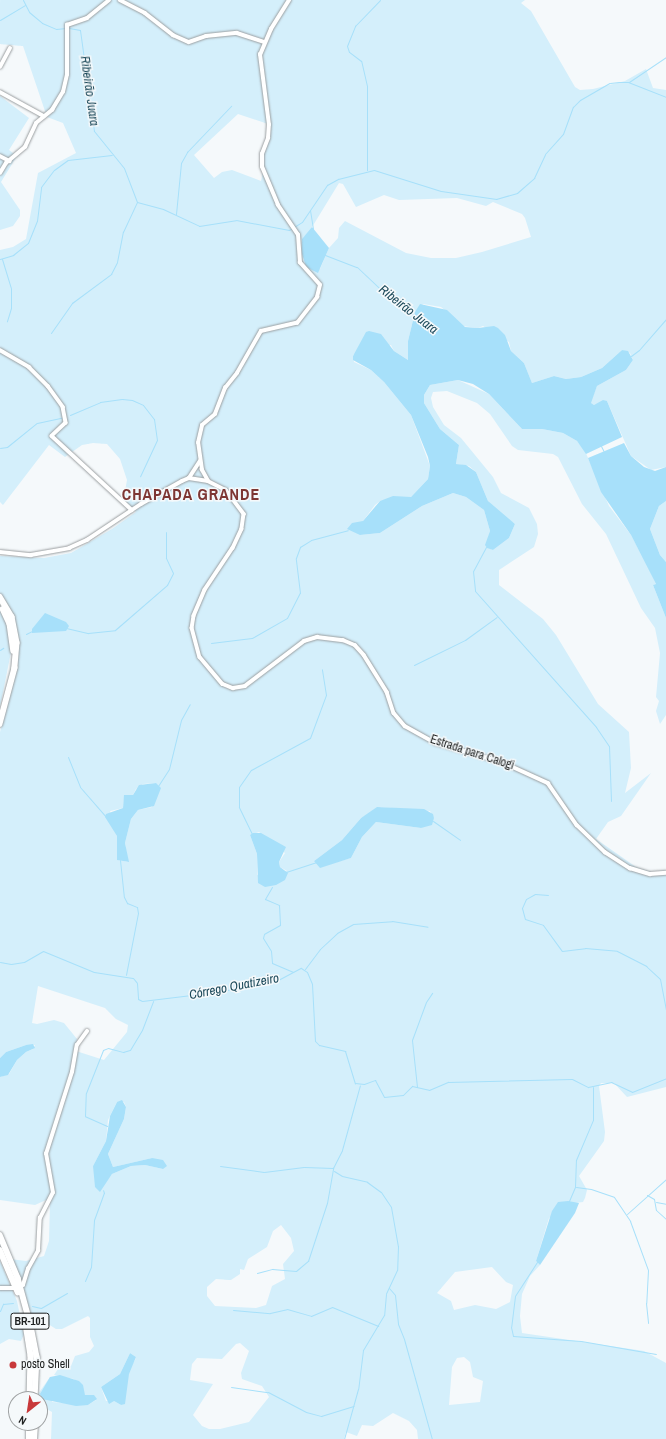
<!DOCTYPE html>
<html>
<head>
<meta charset="utf-8">
<style>
	body { margin:0 }
	#map { position:relative; width:666px; height:1439px; overflow:hidden; background:#f5f9fb; font-family:"Archivo Narrow",sans-serif }
	div>[style] { position:absolute }
	[style*='--x'] { left:calc(var(--x)*1px); top:calc(var(--y)*1px); width:calc(var(--w)*1px); rotate:calc(var(--a)*1deg) }
	.green>* { inset:0; background:#d4effb }
	.water>* { inset:0; background:#a7e0fa }
	.stream>* { height:1px; margin:-0.5px; padding:0 0.5px; transform-origin:0.5px; border-radius:0.5px; background:#a7e0fa }
	.roads { filter:drop-shadow(0 0 1px #9b9fa1) drop-shadow(0 0 1px #9b9fa1) }
	.minor>* { height:3.5px; margin:-1.75px; padding:0 1.75px; transform-origin:1.75px; border-radius:1.75px; background:#fff }
	.highway>* { height:5.5px; margin:-2.75px; padding:0 2.75px; transform-origin:2.75px; border-radius:2.75px; background:#fff }
	.dots>* { width:11px; height:11px; translate:-50% -50%; box-sizing:border-box; border:2px solid #f5f9fb; border-radius:50% }
	span { translate:-50% -50%; white-space:nowrap; text-align:center; line-height:1.15; -webkit-text-stroke:3px #f5f9fb; paint-order:stroke }
	.shield-label span { padding:1px 3px; background:#f5f9fb; border:1px solid; border-radius:3px; -webkit-text-stroke-width:0 }
	.shield-label { font-size:11px; color:#1d1f1f; font-weight:700 }
	.street-label { font-size:12px; color:#1d1f1f }
	.poi-label { font-size:12px; color:#1d1f1f }
	.left { translate:0 -50%; text-align:left }
	.water-label { font-size:13px; color:#1a4859; font-style:italic }
	.district-label { font-size:16px; color:#7d3633; font-weight:700; letter-spacing:1px }
	.north { position:absolute; left:8px; top:1391px; width:40px; height:40px; box-sizing:border-box; background:#f5f9fb; border:1px solid #9fa2a3; border-radius:50%; rotate:210deg; font-size:11px; font-weight:700; line-height:16px; text-align:center; color:#1d1f1f }
	.north::after { content:''; display:block; margin:auto; width:14px; height:18px; background:#c8393b; clip-path:polygon(50% 0,100% 100%,50% 72%,0 100%) }
</style>
</head>
<body>
<div id="map">
	<div class="green">
		<i style="clip-path:polygon(evenodd,0 0,525px 0,521px 3px,531px 11px,575px 87px,580px 90px,593px 89px,625px 81px,646px 69px,653px 88px,666px 90px,666px 467px,651px 470px,631px 456px,607px 401px,594px 405px,590px 403px,597px 386px,626px 370px,633px 360px,630px 353px,622px 350px,602px 368px,581px 377px,566px 379px,554px 376px,532px 383px,524px 363px,511px 351px,509px 342px,483px 326px,478px 328px,462px 326px,441px 307px,423px 304px,415px 312px,408px 341px,408px 360px,394px 351px,391px 345px,353px 355px,354px 362px,371px 370px,384px 382px,411px 415px,430px 466px,428px 479px,411px 497px,380px 501px,375px 505px,363px 521px,360px 535px,380px 533px,422px 506px,453px 493px,466px 497px,484px 510px,490px 531px,486px 547px,493px 550px,509px 538px,515px 524px,495px 510px,488px 501px,476px 472px,469px 466px,456px 464px,459px 445px,440px 429px,424px 403px,424px 395px,430px 385px,458px 380px,489px 394px,522px 429px,542px 429px,563px 433px,577px 441px,585px 451px,609px 506px,631px 535px,644px 559px,656px 584px,653px 585px,666px 618px,666px 715px,660px 724px,656px 711px,659px 701px,656px 697px,660px 653px,655px 628px,641px 608px,606px 534px,582px 504px,558px 457px,553px 454px,518px 450px,512px 446px,490px 414px,477px 403px,447px 391px,433px 392px,431px 398px,433px 407px,444px 425px,461px 438px,493px 477px,501px 493px,529px 508px,537px 524px,538px 534px,534px 547px,499px 570px,499px 585px,543px 619px,556px 635px,598px 704px,629px 732px,631px 768px,625px 793px,651px 773px,621px 816px,608px 822px,596px 839px,636px 867px,655px 873px,666px 873px,666px 1087px,627px 1097px,614px 1083px,601px 1083px,599px 1086px,605px 1132px,604px 1141px,579px 1176px,587px 1190px,585px 1198px,583px 1202px,575px 1203px,549px 1218px,536px 1261px,540px 1265px,530px 1276px,522px 1294px,520px 1316px,522px 1333px,644px 1351px,666px 1363px,666px 1439px,418px 1439px,417px 1430px,409px 1421px,393px 1413px,373px 1426px,362px 1425px,357px 1436px,346px 1432px,344px 1439px,51px 1439px,52px 1412px,40px 1405px,38px 1394px,50px 1377px,52px 1402px,88px 1405px,96px 1400px,85px 1395px,74px 1379px,54px 1375px,60px 1366px,71px 1366px,75px 1356px,89px 1352px,94px 1346px,90px 1337px,90px 1318px,88px 1316px,62px 1329px,56px 1329px,45px 1322px,35px 1327px,19px 1277px,10px 1259px,26px 1261px,44px 1256px,49px 1241px,50px 1203px,46px 1200px,35px 1205px,0 1200px,0 1077px,9px 1074px,17px 1060px,26px 1052px,33px 1049px,35px 1045px,26px 1045px,6px 1052px,0 1058px,0 732px,18px 665px,0 596px,0 556px,44px 558px,71px 553px,112px 529px,136px 512px,123px 502px,127px 480px,120px 459px,107px 444px,93px 443px,82px 445px,65px 457px,49px 445px,3px 505px,0 502px,0 250px,13px 247px,26px 239px,38px 173px,76px 153px,63px 123px,47px 117px,23px 46px,0 44px,0 0,238px 114px,271px 125px,270px 136px,260px 163px,263px 171px,261px 181px,232px 170px,222px 172px,214px 178px,194px 155px,238px 114px,0 0,339px 183px,343px 184px,356px 207px,384px 195px,399px 200px,457px 198px,486px 206px,493px 202px,522px 214px,525px 218px,531px 237px,482px 252px,456px 258px,431px 258px,406px 253px,345px 221px,339px 228px,338px 238px,329px 248px,320px 269px,306px 267px,303px 259px,302px 239px,309px 232px,339px 183px,0 0,156px 783px,152px 807px,138px 810px,131px 819px,125px 843px,128px 862px,118px 860px,117px 836px,110px 811px,123px 808px,124px 799px,133px 795px,136px 789px,143px 784px,156px 783px,0 0,381px 807px,430px 811px,434px 818px,421px 828px,376px 822px,362px 837px,351px 858px,330px 864px,314px 861px,342px 840px,361px 818px,381px 807px,0 0,259px 832px,285px 853px,279px 862px,280px 867px,287px 871px,257px 875px,257px 854px,250px 835px,259px 832px,0 0,38px 986px,105px 1008px,116px 1019px,128px 1025px,127px 1032px,104px 1060px,76px 1051px,77px 1039px,64px 1023px,54px 1020px,37px 1024px,32px 1023px,38px 986px,0 0,117px 1102px,124px 1102px,126px 1107px,124px 1119px,108px 1154px,113px 1167px,152px 1158px,163px 1169px,145px 1165px,131px 1166px,112px 1174px,106px 1182px,93px 1166px,106px 1141px,108px 1120px,117px 1102px,0 0,281px 1225px,291px 1238px,294px 1251px,283px 1264px,285px 1279px,272px 1286px,266px 1305px,256px 1308px,215px 1306px,207px 1296px,207px 1287px,216px 1279px,231px 1280px,240px 1274px,240px 1269px,244px 1270px,248px 1259px,267px 1247px,273px 1231px,281px 1225px,0 0,492px 1267px,506px 1282px,513px 1285px,510px 1302px,496px 1309px,475px 1305px,454px 1310px,451px 1301px,437px 1293px,455px 1272px,492px 1267px,0 0,240px 1343px,249px 1351px,241px 1373px,242px 1379px,262px 1386px,269px 1397px,249px 1422px,220px 1429px,209px 1429px,202px 1426px,193px 1415px,213px 1384px,190px 1380px,192px 1364px,197px 1358px,222px 1359px,236px 1344px,240px 1343px,0 0,130px 1353px,136px 1357px,135px 1360px,130px 1368px,121px 1405px,114px 1401px,106px 1401px,101px 1387px,120px 1374px,130px 1353px,0 0,464px 1357px,470px 1362px,473px 1377px,483px 1381px,480px 1402px,449px 1405px,452px 1367px,457px 1358px,464px 1357px)"></i>
		<i style="clip-path:polygon(0 96px,29px 118px,9px 150px,17px 156px,1px 182px,20px 210px,20px 216px,13px 226px,0 230px)"></i>
		<i style="clip-path:polygon(666px 501px,666px 562px,660px 555px,650px 529px,659px 506px)"></i>
		<i style="clip-path:polygon(0 610px,8px 627px,12px 647px,0 707px)"></i>
		<i style="clip-path:polygon(0 1261px,17px 1301px,24px 1334px,21px 1341px,9px 1339px,0 1344px)"></i>
	</div>
	<div class="water">
		<i style="clip-path:polygon(312px 227px,329px 248px,318px 273px,306px 267px,302px 254px,302px 239px)"></i>
		<i style="clip-path:polygon(420px 304px,447px 310px,465px 327px,478px 328px,494px 326px,498px 328px,505px 335px,511px 351px,524px 363px,532px 383px,554px 376px,566px 379px,581px 377px,602px 368px,622px 350px,628px 351px,633px 360px,626px 370px,597px 386px,591px 403px,594px 405px,603px 400px,607px 401px,622px 437px,586px 454px,577px 441px,563px 433px,542px 429px,522px 429px,489px 394px,473px 384px,458px 380px,430px 385px,424px 395px,424px 403px,440px 429px,459px 445px,456px 464px,466px 465px,476px 472px,488px 501px,515px 524px,509px 538px,493px 550px,487px 548px,485px 545px,490px 531px,484px 510px,466px 497px,453px 493px,422px 506px,380px 533px,360px 535px,347px 529px,352px 523px,363px 521px,380px 501px,393px 496px,411px 497px,428px 479px,430px 466px,428px 457px,411px 415px,384px 382px,371px 370px,353px 360px,353px 356px,366px 332px,369px 331px,381px 334px,394px 351px,408px 360px,408px 341px,415px 312px)"></i>
		<i style="clip-path:polygon(624px 443px,631px 456px,644px 467px,655px 471px,666px 467px,666px 501px,659px 506px,650px 529px,660px 555px,666px 562px,666px 618px,653px 585px,656px 584px,631px 535px,601px 492px,588px 458px)"></i>
		<i style="clip-path:polygon(45px 613px,66px 622px,69px 626px,66px 631px,32px 633px,32px 629px)"></i>
		<i style="clip-path:polygon(156px 783px,161px 788px,154px 806px,138px 810px,131px 819px,125px 843px,129px 862px,117px 860px,117px 836px,105px 817px,106px 814px,123px 808px,124px 795px,133px 795px,139px 785px)"></i>
		<i style="clip-path:polygon(377px 807px,424px 809px,433px 814px,434px 818px,432px 825px,421px 828px,376px 822px,362px 837px,351px 858px,320px 868px,314px 861px,342px 840px,361px 818px)"></i>
		<i style="clip-path:polygon(253px 833px,261px 833px,286px 847px,279px 862px,280px 867px,288px 873px,285px 880px,276px 885px,265px 887px,258px 883px,257px 854px,250px 835px)"></i>
		<i style="clip-path:polygon(26px 1045px,33px 1044px,35px 1048px,26px 1052px,17px 1060px,8px 1075px,0 1077px,0 1058px,6px 1052px)"></i>
		<i style="clip-path:polygon(122px 1100px,126px 1107px,124px 1119px,108px 1154px,113px 1167px,152px 1158px,163px 1160px,167px 1166px,163px 1169px,145px 1165px,131px 1166px,112px 1174px,100px 1192px,95px 1187px,93px 1166px,106px 1141px,110px 1116px,117px 1102px)"></i>
		<i style="clip-path:polygon(568px 1201px,579px 1203px,575px 1213px,540px 1265px,536px 1261px,552px 1211px,558px 1202px)"></i>
		<i style="clip-path:polygon(130px 1353px,136px 1357px,129px 1374px,125px 1404px,121px 1405px,114px 1401px,109px 1404px,101px 1387px,120px 1374px)"></i>
		<i style="clip-path:polygon(60px 1375px,79px 1381px,83px 1385px,85px 1395px,94px 1395px,97px 1399px,88px 1405px,76px 1406px,42px 1399px,40px 1394px,50px 1377px)"></i>
	</div>
	<div class="stream">
		<i style="--x:23;--y:0;--w:13;--a:63"></i>
		<i style="--x:29;--y:12;--w:17;--a:40"></i>
		<i style="--x:42;--y:23;--w:15;--a:23"></i>
		<i style="--x:56;--y:29;--w:10;--a:-6"></i>
		<i style="--x:0;--y:20;--w:29;--a:-31"></i>
		<i style="--x:629;--y:82;--w:45;--a:-34"></i>
		<i style="--x:367;--y:170;--w:84;--a:-90"></i>
		<i style="--x:367;--y:86;--w:26;--a:-103"></i>
		<i style="--x:361;--y:61;--w:15;--a:-143"></i>
		<i style="--x:349;--y:52;--w:6;--a:-108"></i>
		<i style="--x:347;--y:46;--w:22;--a:-68"></i>
		<i style="--x:355;--y:26;--w:36;--a:-46"></i>
		<i style="--x:137;--y:202;--w:27;--a:15"></i>
		<i style="--x:163;--y:209;--w:40;--a:25"></i>
		<i style="--x:199;--y:226;--w:37;--a:-9"></i>
		<i style="--x:236;--y:220;--w:54;--a:10.7"></i>
		<i style="--x:289;--y:230;--w:15;--a:-32"></i>
		<i style="--x:302;--y:222;--w:45;--a:-56"></i>
		<i style="--x:327;--y:185;--w:13;--a:-29"></i>
		<i style="--x:338;--y:179;--w:37;--a:-14"></i>
		<i style="--x:374;--y:170;--w:70;--a:17.4"></i>
		<i style="--x:441;--y:191;--w:56;--a:8.3"></i>
		<i style="--x:496;--y:199;--w:22;--a:-16"></i>
		<i style="--x:517;--y:193;--w:23;--a:-41"></i>
		<i style="--x:534;--y:178;--w:26;--a:-65"></i>
		<i style="--x:545;--y:154;--w:27;--a:-48"></i>
		<i style="--x:563;--y:134;--w:29;--a:-70"></i>
		<i style="--x:573;--y:107;--w:10;--a:-45"></i>
		<i style="--x:580;--y:100;--w:34;--a:-30"></i>
		<i style="--x:610;--y:83;--w:9;--a:-6"></i>
		<i style="--x:619;--y:82;--w:9;--a:0"></i>
		<i style="--x:628;--y:82;--w:41;--a:21.5"></i>
		<i style="--x:310;--y:210;--w:19;--a:81"></i>
		<i style="--x:176;--y:214;--w:51;--a:-84.4"></i>
		<i style="--x:181;--y:163;--w:13;--a:-61"></i>
		<i style="--x:187;--y:152;--w:64;--a:-46.3"></i>
		<i style="--x:325;--y:255;--w:34;--a:21"></i>
		<i style="--x:357;--y:267;--w:50;--a:43.4"></i>
		<i style="--x:393;--y:301;--w:25;--a:34"></i>
		<i style="--x:0;--y:259;--w:14;--a:-17"></i>
		<i style="--x:13;--y:255;--w:19;--a:-39"></i>
		<i style="--x:28;--y:243;--w:24;--a:-68"></i>
		<i style="--x:37;--y:221;--w:34;--a:-83"></i>
		<i style="--x:41;--y:187;--w:21;--a:-53"></i>
		<i style="--x:54;--y:170;--w:17;--a:-36"></i>
		<i style="--x:68;--y:160;--w:44;--a:-6.5"></i>
		<i style="--x:2;--y:259;--w:30;--a:73"></i>
		<i style="--x:11;--y:288;--w:20;--a:90"></i>
		<i style="--x:11;--y:308;--w:14;--a:107"></i>
		<i style="--x:51;--y:333;--w:37;--a:-55"></i>
		<i style="--x:72;--y:303;--w:49;--a:-36.6"></i>
		<i style="--x:111;--y:274;--w:13;--a:-63"></i>
		<i style="--x:117;--y:262;--w:31;--a:-79"></i>
		<i style="--x:123;--y:232;--w:33;--a:-65"></i>
		<i style="--x:137;--y:202;--w:36;--a:-111"></i>
		<i style="--x:124;--y:168;--w:48;--a:-129"></i>
		<i style="--x:94;--y:131;--w:102;--a:-97.9"></i>
		<i style="--x:80;--y:30;--w:11;--a:-170"></i>
		<i style="--x:631;--y:356;--w:10;--a:-37"></i>
		<i style="--x:639;--y:350;--w:41;--a:-48.9"></i>
		<i style="--x:70;--y:415;--w:33;--a:-23"></i>
		<i style="--x:100;--y:402;--w:22;--a:-8"></i>
		<i style="--x:122;--y:399;--w:10;--a:6"></i>
		<i style="--x:132;--y:400;--w:12;--a:24"></i>
		<i style="--x:143;--y:405;--w:18;--a:52"></i>
		<i style="--x:154;--y:419;--w:21;--a:82"></i>
		<i style="--x:157;--y:440;--w:40;--a:115"></i>
		<i style="--x:601;--y:446;--w:7;--a:63"></i>
		<i style="--x:0;--y:448;--w:7;--a:-8"></i>
		<i style="--x:7;--y:447;--w:38;--a:-39"></i>
		<i style="--x:37;--y:423;--w:25;--a:-12"></i>
		<i style="--x:486;--y:547;--w:27;--a:118"></i>
		<i style="--x:473;--y:571;--w:20;--a:84"></i>
		<i style="--x:475;--y:591;--w:182;--a:48.3"></i>
		<i style="--x:596;--y:727;--w:23;--a:56"></i>
		<i style="--x:609;--y:746;--w:55;--a:87.9"></i>
		<i style="--x:66;--y:628;--w:23;--a:13"></i>
		<i style="--x:88;--y:633;--w:27;--a:-6"></i>
		<i style="--x:115;--y:630;--w:69;--a:-40.9"></i>
		<i style="--x:167;--y:585;--w:13;--a:-63"></i>
		<i style="--x:173;--y:573;--w:17;--a:-115"></i>
		<i style="--x:166;--y:558;--w:26;--a:-90"></i>
		<i style="--x:26;--y:634;--w:7;--a:-27"></i>
		<i style="--x:211;--y:643;--w:41;--a:-7"></i>
		<i style="--x:252;--y:638;--w:40;--a:-29.7"></i>
		<i style="--x:287;--y:618;--w:28;--a:-63"></i>
		<i style="--x:300;--y:593;--w:35;--a:-97"></i>
		<i style="--x:296;--y:558;--w:12;--a:-70"></i>
		<i style="--x:300;--y:547;--w:13;--a:-32"></i>
		<i style="--x:311;--y:540;--w:38;--a:-15"></i>
		<i style="--x:0;--y:650;--w:4;--a:-34"></i>
		<i style="--x:414;--y:665;--w:57;--a:-26.1"></i>
		<i style="--x:465;--y:640;--w:39;--a:-36"></i>
		<i style="--x:68;--y:757;--w:32;--a:68"></i>
		<i style="--x:80;--y:787;--w:40;--a:49"></i>
		<i style="--x:158;--y:786;--w:20;--a:-57"></i>
		<i style="--x:169;--y:769;--w:50;--a:-76.2"></i>
		<i style="--x:181;--y:720;--w:18;--a:-61"></i>
		<i style="--x:433;--y:821;--w:33;--a:35"></i>
		<i style="--x:252;--y:834;--w:30;--a:-116"></i>
		<i style="--x:239;--y:807;--w:20;--a:-90"></i>
		<i style="--x:239;--y:787;--w:21;--a:-55"></i>
		<i style="--x:251;--y:770;--w:67;--a:-28.5"></i>
		<i style="--x:310;--y:738;--w:46;--a:-69.6"></i>
		<i style="--x:326;--y:695;--w:26;--a:-99"></i>
		<i style="--x:120;--y:860;--w:37;--a:84"></i>
		<i style="--x:124;--y:897;--w:7;--a:63"></i>
		<i style="--x:127;--y:903;--w:11;--a:22"></i>
		<i style="--x:137;--y:907;--w:6;--a:81"></i>
		<i style="--x:138;--y:913;--w:63;--a:101"></i>
		<i style="--x:286;--y:872;--w:33;--a:-18"></i>
		<i style="--x:272;--y:887;--w:14;--a:120"></i>
		<i style="--x:265;--y:899;--w:15;--a:23"></i>
		<i style="--x:279;--y:905;--w:20;--a:87"></i>
		<i style="--x:280;--y:925;--w:18;--a:151"></i>
		<i style="--x:264;--y:934;--w:4;--a:104"></i>
		<i style="--x:263;--y:938;--w:15;--a:58"></i>
		<i style="--x:271;--y:951;--w:12;--a:85"></i>
		<i style="--x:272;--y:963;--w:23;--a:23"></i>
		<i style="--x:548;--y:895;--w:13;--a:-176"></i>
		<i style="--x:535;--y:894;--w:10;--a:151"></i>
		<i style="--x:526;--y:899;--w:10;--a:114"></i>
		<i style="--x:522;--y:908;--w:11;--a:75"></i>
		<i style="--x:525;--y:919;--w:19;--a:18"></i>
		<i style="--x:543;--y:925;--w:32;--a:54"></i>
		<i style="--x:562;--y:951;--w:23;--a:-7"></i>
		<i style="--x:585;--y:948;--w:32;--a:5"></i>
		<i style="--x:617;--y:951;--w:33;--a:27"></i>
		<i style="--x:646;--y:966;--w:19;--a:43"></i>
		<i style="--x:660;--y:979;--w:33;--a:79"></i>
		<i style="--x:0;--y:962;--w:11;--a:10"></i>
		<i style="--x:11;--y:964;--w:13;--a:-9"></i>
		<i style="--x:24;--y:962;--w:22;--a:-30"></i>
		<i style="--x:43;--y:951;--w:55;--a:22.4"></i>
		<i style="--x:94;--y:972;--w:39;--a:9"></i>
		<i style="--x:133;--y:978;--w:6;--a:51"></i>
		<i style="--x:137;--y:983;--w:16;--a:86"></i>
		<i style="--x:138;--y:999;--w:4;--a:27"></i>
		<i style="--x:142;--y:1001;--w:83;--a:-7"></i>
		<i style="--x:224;--y:991;--w:35;--a:-16"></i>
		<i style="--x:258;--y:981;--w:20;--a:-3"></i>
		<i style="--x:278;--y:980;--w:26;--a:-28"></i>
		<i style="--x:301;--y:968;--w:7;--a:34"></i>
		<i style="--x:307;--y:972;--w:13;--a:67"></i>
		<i style="--x:312;--y:984;--w:57;--a:87"></i>
		<i style="--x:315;--y:1041;--w:6;--a:45"></i>
		<i style="--x:319;--y:1045;--w:27;--a:13"></i>
		<i style="--x:345;--y:1051;--w:34;--a:73"></i>
		<i style="--x:355;--y:1083;--w:9;--a:6"></i>
		<i style="--x:364;--y:1084;--w:12;--a:-20"></i>
		<i style="--x:375;--y:1080;--w:19;--a:62"></i>
		<i style="--x:384;--y:1097;--w:19;--a:-6"></i>
		<i style="--x:403;--y:1095;--w:13;--a:-45"></i>
		<i style="--x:412;--y:1086;--w:17;--a:13"></i>
		<i style="--x:429;--y:1090;--w:21;--a:-23"></i>
		<i style="--x:448;--y:1082;--w:124;--a:-1.4"></i>
		<i style="--x:572;--y:1079;--w:18;--a:27"></i>
		<i style="--x:588;--y:1087;--w:24;--a:-12"></i>
		<i style="--x:611;--y:1082;--w:23;--a:25"></i>
		<i style="--x:632;--y:1092;--w:37;--a:-22"></i>
		<i style="--x:305;--y:969;--w:25;--a:-53"></i>
		<i style="--x:320;--y:949;--w:23;--a:-43"></i>
		<i style="--x:337;--y:933;--w:18;--a:-29"></i>
		<i style="--x:353;--y:924;--w:39;--a:-4"></i>
		<i style="--x:392;--y:921;--w:36;--a:9"></i>
		<i style="--x:417;--y:1087;--w:47;--a:-96.1"></i>
		<i style="--x:412;--y:1040;--w:40;--a:-69.8"></i>
		<i style="--x:426;--y:1002;--w:11;--a:-56"></i>
		<i style="--x:107;--y:1126;--w:24;--a:-156"></i>
		<i style="--x:85;--y:1116;--w:23;--a:-88"></i>
		<i style="--x:86;--y:1093;--w:46;--a:-68.4"></i>
		<i style="--x:103;--y:1050;--w:5;--a:-22"></i>
		<i style="--x:108;--y:1048;--w:16;--a:15"></i>
		<i style="--x:123;--y:1052;--w:7;--a:-16"></i>
		<i style="--x:130;--y:1050;--w:23;--a:-59"></i>
		<i style="--x:142;--y:1030;--w:31;--a:-69"></i>
		<i style="--x:220;--y:1166;--w:44;--a:7.8"></i>
		<i style="--x:264;--y:1172;--w:40;--a:-7.1"></i>
		<i style="--x:304;--y:1167;--w:29;--a:2"></i>
		<i style="--x:334;--y:1171;--w:9;--a:32"></i>
		<i style="--x:342;--y:1176;--w:26;--a:13"></i>
		<i style="--x:367;--y:1182;--w:17;--a:36"></i>
		<i style="--x:381;--y:1192;--w:18;--a:56"></i>
		<i style="--x:391;--y:1207;--w:40;--a:80"></i>
		<i style="--x:398;--y:1246;--w:24;--a:92"></i>
		<i style="--x:397;--y:1270;--w:26;--a:115"></i>
		<i style="--x:386;--y:1294;--w:21;--a:95"></i>
		<i style="--x:384;--y:1315;--w:41;--a:121"></i>
		<i style="--x:363;--y:1350;--w:39;--a:97"></i>
		<i style="--x:358;--y:1389;--w:52;--a:105.6"></i>
		<i style="--x:576;--y:1187;--w:15;--a:8"></i>
		<i style="--x:591;--y:1189;--w:24;--a:19"></i>
		<i style="--x:614;--y:1197;--w:29;--a:56"></i>
		<i style="--x:630;--y:1221;--w:52;--a:69.8"></i>
		<i style="--x:648;--y:1270;--w:33;--a:93"></i>
		<i style="--x:646;--y:1303;--w:20;--a:84"></i>
		<i style="--x:647;--y:1195;--w:8;--a:30"></i>
		<i style="--x:654;--y:1199;--w:11;--a:80"></i>
		<i style="--x:656;--y:1210;--w:13;--a:42"></i>
		<i style="--x:569;--y:1201;--w:15;--a:-67"></i>
		<i style="--x:575;--y:1187;--w:27;--a:-88"></i>
		<i style="--x:576;--y:1160;--w:43;--a:-67"></i>
		<i style="--x:593;--y:1120;--w:33;--a:-90"></i>
		<i style="--x:656;--y:1202;--w:10;--a:11"></i>
		<i style="--x:627;--y:1214;--w:52;--a:-41.9"></i>
		<i style="--x:537;--y:1262;--w:40;--a:122.9"></i>
		<i style="--x:515;--y:1296;--w:31;--a:97"></i>
		<i style="--x:511;--y:1327;--w:9;--a:77"></i>
		<i style="--x:513;--y:1336;--w:68;--a:4.2"></i>
		<i style="--x:581;--y:1341;--w:76;--a:9.8"></i>
		<i style="--x:257;--y:1273;--w:16;--a:-15"></i>
		<i style="--x:272;--y:1269;--w:24;--a:5"></i>
		<i style="--x:296;--y:1271;--w:16;--a:-40"></i>
		<i style="--x:308;--y:1261;--w:61;--a:-71.9"></i>
		<i style="--x:327;--y:1203;--w:36;--a:-80"></i>
		<i style="--x:333;--y:1168;--w:20;--a:-63"></i>
		<i style="--x:342;--y:1150;--w:67;--a:-74.5"></i>
		<i style="--x:85;--y:1281;--w:15;--a:-67"></i>
		<i style="--x:91;--y:1267;--w:47;--a:-86.3"></i>
		<i style="--x:94;--y:1220;--w:29;--a:-70"></i>
		<i style="--x:104;--y:1193;--w:3;--a:-108"></i>
		<i style="--x:389;--y:1288;--w:9;--a:49"></i>
		<i style="--x:395;--y:1295;--w:29;--a:84"></i>
		<i style="--x:398;--y:1324;--w:16;--a:68"></i>
		<i style="--x:404;--y:1339;--w:104;--a:74.4"></i>
		<i style="--x:32;--y:1306;--w:9;--a:13"></i>
		<i style="--x:41;--y:1308;--w:30;--a:-30"></i>
		<i style="--x:233;--y:1310;--w:37;--a:5"></i>
		<i style="--x:270;--y:1313;--w:17;--a:-13"></i>
		<i style="--x:287;--y:1309;--w:25;--a:16"></i>
		<i style="--x:311;--y:1316;--w:23;--a:-23"></i>
		<i style="--x:332;--y:1307;--w:50;--a:22.4"></i>
		<i style="--x:0;--y:1311;--w:8;--a:-67"></i>
		<i style="--x:3;--y:1304;--w:10;--a:-6"></i>
		<i style="--x:231;--y:1387;--w:37;--a:8"></i>
		<i style="--x:268;--y:1392;--w:43;--a:27.8"></i>
		<i style="--x:306;--y:1412;--w:16;--a:15"></i>
		<i style="--x:321;--y:1416;--w:34;--a:-17"></i>
	</div>
	<div class="roads">
		<div class="minor">
			<i style="--x:120;--y:0;--w:28;--a:27"></i>
			<i style="--x:145;--y:13;--w:36;--a:38"></i>
			<i style="--x:173;--y:35;--w:17;--a:24"></i>
			<i style="--x:189;--y:42;--w:18;--a:-19"></i>
			<i style="--x:206;--y:36;--w:31;--a:-6"></i>
			<i style="--x:237;--y:33;--w:28;--a:18"></i>
			<i style="--x:0;--y:67;--w:21;--a:-62"></i>
			<i style="--x:0;--y:92;--w:50;--a:28.6"></i>
			<i style="--x:0;--y:156;--w:11;--a:27"></i>
			<i style="--x:0;--y:173;--w:12;--a:-59"></i>
			<i style="--x:6;--y:163;--w:25;--a:-40"></i>
			<i style="--x:25;--y:147;--w:26;--a:-65"></i>
			<i style="--x:36;--y:123;--w:21;--a:-39"></i>
			<i style="--x:52;--y:110;--w:21;--a:-59"></i>
			<i style="--x:63;--y:92;--w:17;--a:-77"></i>
			<i style="--x:67;--y:75;--w:50;--a:-90"></i>
			<i style="--x:67;--y:25;--w:21;--a:-19"></i>
			<i style="--x:87;--y:18;--w:28;--a:-39"></i>
			<i style="--x:0;--y:350;--w:34;--a:30"></i>
			<i style="--x:29;--y:367;--w:27;--a:45"></i>
			<i style="--x:48;--y:386;--w:26;--a:54"></i>
			<i style="--x:63;--y:407;--w:16;--a:79"></i>
			<i style="--x:66;--y:423;--w:19;--a:137"></i>
			<i style="--x:52;--y:436;--w:109;--a:42.8"></i>
			<i style="--x:189;--y:478;--w:20;--a:-57"></i>
			<i style="--x:208;--y:481;--w:13;--a:-119"></i>
			<i style="--x:202;--y:470;--w:27;--a:-98"></i>
			<i style="--x:198;--y:443;--w:18;--a:-77"></i>
			<i style="--x:202;--y:425;--w:17;--a:-40"></i>
			<i style="--x:215;--y:414;--w:28;--a:-69"></i>
			<i style="--x:225;--y:388;--w:19;--a:-51"></i>
			<i style="--x:237;--y:373;--w:48;--a:-60.3"></i>
			<i style="--x:261;--y:331;--w:37;--a:-13"></i>
			<i style="--x:297;--y:323;--w:33;--a:-52"></i>
			<i style="--x:317;--y:297;--w:12;--a:-76"></i>
			<i style="--x:320;--y:285;--w:30;--a:-132"></i>
			<i style="--x:300;--y:263;--w:28;--a:-94"></i>
			<i style="--x:298;--y:235;--w:36;--a:-124"></i>
			<i style="--x:278;--y:205;--w:41;--a:-112.8"></i>
			<i style="--x:262;--y:167;--w:13;--a:-90"></i>
			<i style="--x:262;--y:154;--w:17;--a:-69"></i>
			<i style="--x:268;--y:138;--w:13;--a:-86"></i>
			<i style="--x:269;--y:125;--w:71;--a:-97.3"></i>
			<i style="--x:260;--y:55;--w:28;--a:-67"></i>
			<i style="--x:271;--y:29;--w:34;--a:-58"></i>
			<i style="--x:0;--y:552;--w:31;--a:6"></i>
			<i style="--x:31;--y:555;--w:39;--a:-10"></i>
			<i style="--x:69;--y:548;--w:20;--a:-24"></i>
			<i style="--x:87;--y:540;--w:65;--a:-33.7"></i>
			<i style="--x:141;--y:504;--w:47;--a:-29.3"></i>
			<i style="--x:182;--y:481;--w:8;--a:-23"></i>
			<i style="--x:189;--y:478;--w:19;--a:9"></i>
			<i style="--x:208;--y:481;--w:20;--a:27"></i>
			<i style="--x:226;--y:490;--w:30;--a:53"></i>
			<i style="--x:244;--y:514;--w:15;--a:98"></i>
			<i style="--x:242;--y:529;--w:21;--a:115"></i>
			<i style="--x:233;--y:548;--w:50;--a:123.7"></i>
			<i style="--x:205;--y:590;--w:28;--a:113"></i>
			<i style="--x:194;--y:616;--w:12;--a:99"></i>
			<i style="--x:192;--y:628;--w:30;--a:75"></i>
			<i style="--x:200;--y:657;--w:35;--a:50"></i>
			<i style="--x:223;--y:684;--w:11;--a:22"></i>
			<i style="--x:233;--y:688;--w:12;--a:-9"></i>
			<i style="--x:245;--y:686;--w:74;--a:-37.3"></i>
			<i style="--x:304;--y:641;--w:14;--a:-17"></i>
			<i style="--x:317;--y:637;--w:26;--a:7"></i>
			<i style="--x:343;--y:640;--w:13;--a:23"></i>
			<i style="--x:355;--y:645;--w:13;--a:48"></i>
			<i style="--x:364;--y:655;--w:44;--a:58.1"></i>
			<i style="--x:387;--y:692;--w:22;--a:72"></i>
			<i style="--x:394;--y:713;--w:17;--a:50"></i>
			<i style="--x:405;--y:726;--w:35;--a:29"></i>
			<i style="--x:436;--y:743;--w:69;--a:16.1"></i>
			<i style="--x:502;--y:762;--w:51;--a:24.5"></i>
			<i style="--x:548;--y:783;--w:51;--a:55.4"></i>
			<i style="--x:577;--y:825;--w:39;--a:44"></i>
			<i style="--x:605;--y:852;--w:30;--a:33"></i>
			<i style="--x:630;--y:868;--w:21;--a:17"></i>
			<i style="--x:650;--y:874;--w:16;--a:-4"></i>
			<i style="--x:20;--y:1286;--w:3;--a:-18"></i>
			<i style="--x:23;--y:1285;--w:17;--a:-73"></i>
			<i style="--x:28;--y:1269;--w:21;--a:-61"></i>
			<i style="--x:38;--y:1251;--w:33;--a:-87"></i>
			<i style="--x:40;--y:1218;--w:28;--a:-63"></i>
			<i style="--x:53;--y:1193;--w:40;--a:-100"></i>
			<i style="--x:46;--y:1154;--w:86;--a:-72.4"></i>
			<i style="--x:72;--y:1072;--w:27;--a:-80"></i>
			<i style="--x:77;--y:1045;--w:17;--a:-54"></i>
			<i style="--x:0;--y:1288;--w:17;--a:0"></i>
		</div>
		<div class="highway">
			<i style="--x:0;--y:597;--w:23;--a:59"></i>
			<i style="--x:12;--y:617;--w:26;--a:79"></i>
			<i style="--x:17;--y:643;--w:25;--a:95"></i>
			<i style="--x:15;--y:668;--w:58;--a:105"></i>
			<i style="--x:3;--y:609;--w:17;--a:65"></i>
			<i style="--x:10;--y:624;--w:27;--a:82"></i>
			<i style="--x:0;--y:1235;--w:47;--a:67.3"></i>
			<i style="--x:18;--y:1278;--w:50;--a:74.8"></i>
			<i style="--x:31;--y:1326;--w:32;--a:79"></i>
			<i style="--x:37;--y:1357;--w:42;--a:92.7"></i>
			<i style="--x:0;--y:1250;--w:46;--a:66.8"></i>
			<i style="--x:25;--y:1318;--w:38;--a:81"></i>
			<i style="--x:31;--y:1356;--w:43;--a:91.3"></i>
			<i style="--x:29;--y:1439;--w:16;--a:-90"></i>
			<i style="--x:34;--y:1439;--w:16;--a:-86"></i>
		</div>
	</div>
	<div class="dots">
		<i style="left:13px;top:1365px;background:#c8393b"></i>
	</div>
	<div class="shield-label">
		<span style="left:30px;top:1321px">BR-101</span>
	</div>
	<div class="street-label">
		<span style="left:472px;top:753px;rotate:18deg">Estrada para Calogi</span>
	</div>
	<div class="poi-label">
		<span class="left" style="left:21px;top:1365px">posto Shell</span>
	</div>
	<div class="water-label">
		<span style="left:89px;top:91px;rotate:82deg">Ribeirão Juara</span>
		<span style="left:408px;top:310px;rotate:38deg">Ribeirão Juara</span>
		<span style="left:234px;top:987px;rotate:-11deg">Córrego Quatizeiro</span>
	</div>
	<div class="district-label">
		<span style="left:191px;top:494px">CHAPADA GRANDE</span>
	</div>
	<div class="north">N</div>
</div>
</body>
</html>
